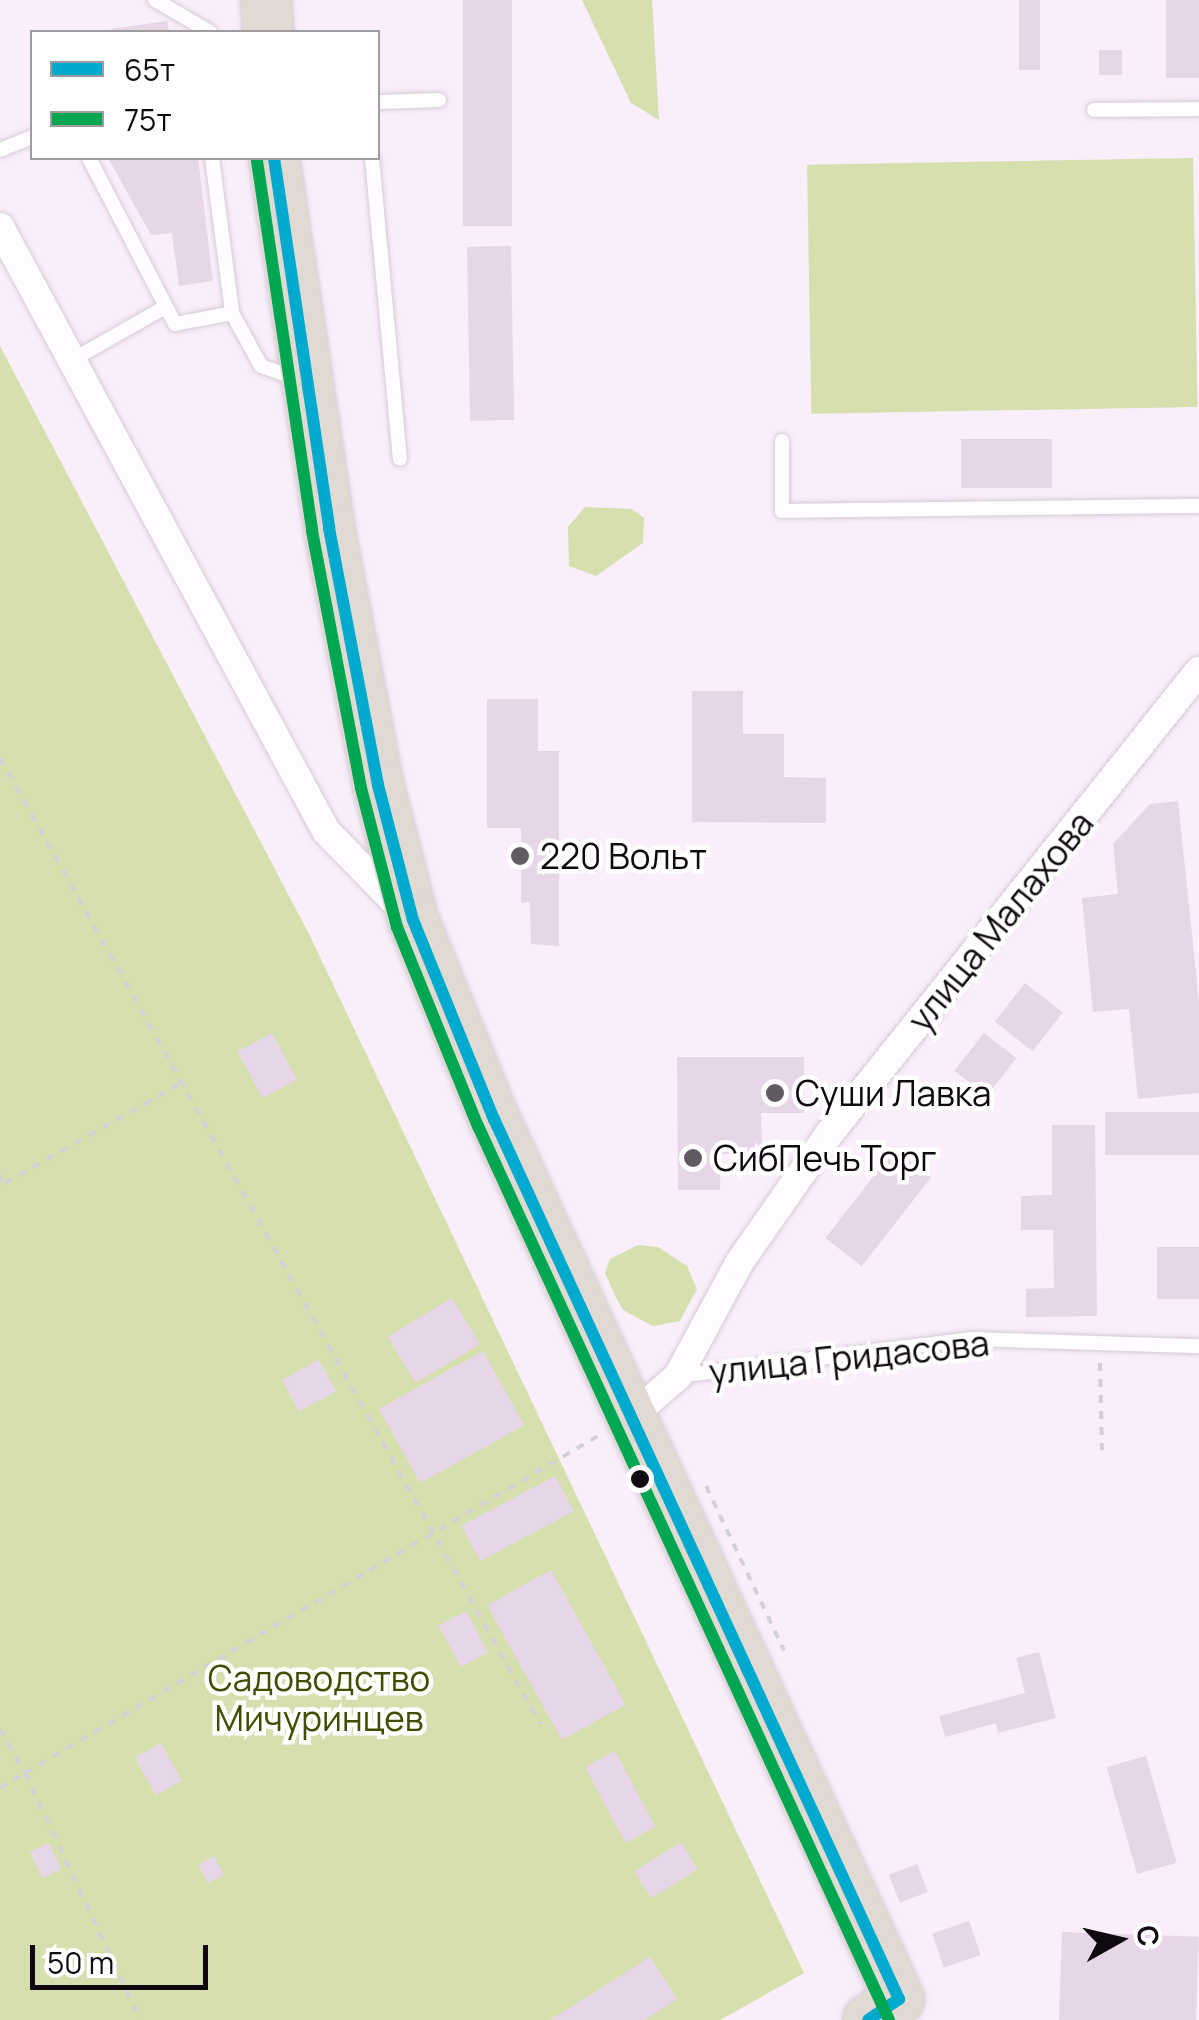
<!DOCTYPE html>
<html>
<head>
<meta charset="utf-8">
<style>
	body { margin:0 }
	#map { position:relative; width:1199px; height:2020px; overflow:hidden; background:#f9eefa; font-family:Manrope,sans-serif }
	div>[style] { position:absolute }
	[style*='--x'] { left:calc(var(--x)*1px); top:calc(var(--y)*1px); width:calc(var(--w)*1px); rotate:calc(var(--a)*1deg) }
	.green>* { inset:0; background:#d6e0af; transform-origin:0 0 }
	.building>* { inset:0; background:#e6d6e7; transform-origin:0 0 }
	.path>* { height:4px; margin-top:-2px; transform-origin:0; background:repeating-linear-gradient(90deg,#d4d1d4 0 8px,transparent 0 16px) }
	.roads { filter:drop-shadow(0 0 2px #d4ccd5) drop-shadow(0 0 2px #d4ccd5) }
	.lane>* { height:14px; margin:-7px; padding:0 7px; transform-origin:7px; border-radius:7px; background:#fefcfe }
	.street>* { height:28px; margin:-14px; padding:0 14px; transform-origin:14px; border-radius:14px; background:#fefcfe }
	.highway>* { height:50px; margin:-25px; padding:0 25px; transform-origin:25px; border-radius:25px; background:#e0dad2 }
	.bus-1>* { height:12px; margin:-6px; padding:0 6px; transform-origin:6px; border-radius:6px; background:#00a9ce }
	.bus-2>* { height:12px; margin:-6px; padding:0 6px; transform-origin:6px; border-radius:6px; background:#00a651 }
	.dots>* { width:28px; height:28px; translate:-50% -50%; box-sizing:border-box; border:5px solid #fefefe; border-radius:50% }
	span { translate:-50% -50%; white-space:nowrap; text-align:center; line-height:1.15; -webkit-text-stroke:9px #fefefe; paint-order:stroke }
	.poi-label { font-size:35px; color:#100a10 }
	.left { translate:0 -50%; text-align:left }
	.street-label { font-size:35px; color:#100a10 }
	.park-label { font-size:35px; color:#3f4e01 }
	.legend { position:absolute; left:30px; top:30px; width:350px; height:130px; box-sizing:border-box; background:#fefefe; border:2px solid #9f9c9f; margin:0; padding:12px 18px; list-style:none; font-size:30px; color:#100a10 }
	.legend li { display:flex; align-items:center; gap:20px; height:50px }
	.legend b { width:50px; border:2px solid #9f9c9f }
	.north { position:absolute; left:1069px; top:1890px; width:100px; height:100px; -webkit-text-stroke:8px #fefefe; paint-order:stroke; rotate:82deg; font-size:28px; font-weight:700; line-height:40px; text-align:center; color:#100a10 }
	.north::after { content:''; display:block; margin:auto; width:35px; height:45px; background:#100a10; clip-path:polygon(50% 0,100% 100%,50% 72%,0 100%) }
	.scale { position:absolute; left:30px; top:1945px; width:178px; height:45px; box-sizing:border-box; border:5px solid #100a10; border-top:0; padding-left:12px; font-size:30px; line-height:35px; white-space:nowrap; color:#100a10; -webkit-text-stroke:8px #fefefe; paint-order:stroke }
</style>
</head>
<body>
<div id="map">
	<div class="green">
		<i style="clip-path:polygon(582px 0,652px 0,659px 120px,631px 103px)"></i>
		<i style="left:1193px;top:158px;width:249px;height:386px;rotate:89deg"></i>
		<i style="clip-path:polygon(0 346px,309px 934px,804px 1973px,720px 2020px,0 2020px)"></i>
		<i style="clip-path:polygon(585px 507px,632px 509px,644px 518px,643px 543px,596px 576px,569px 566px,568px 527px)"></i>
		<i style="clip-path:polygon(638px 1245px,658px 1247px,687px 1266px,697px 1289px,680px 1321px,653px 1326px,623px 1310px,615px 1296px,605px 1273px,610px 1259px)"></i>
	</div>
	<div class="building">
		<i style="left:463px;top:0;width:49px;height:226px"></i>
		<i style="left:1019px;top:0;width:21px;height:70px"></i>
		<i style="left:1166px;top:0;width:33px;height:78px"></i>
		<i style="clip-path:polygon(167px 21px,169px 32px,112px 32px,111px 29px)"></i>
		<i style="left:1099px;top:50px;width:23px;height:25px"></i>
		<i style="clip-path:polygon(108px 158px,198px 158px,213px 281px,179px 286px,172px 233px,151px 235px)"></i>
		<i style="left:511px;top:246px;width:174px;height:44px;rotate:89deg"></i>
		<i style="left:1052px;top:439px;width:49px;height:91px;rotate:90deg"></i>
		<i style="clip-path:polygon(692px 691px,743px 691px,743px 734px,784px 734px,784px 777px,826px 778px,826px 823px,692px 822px)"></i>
		<i style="clip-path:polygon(487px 699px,538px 699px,538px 751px,559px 751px,559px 946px,531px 944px,530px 902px,521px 903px,521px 828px,487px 828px)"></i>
		<i style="clip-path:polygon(1178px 801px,1199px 1002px,1199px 1093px,1138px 1099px,1129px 1009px,1093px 1012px,1082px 898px,1118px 894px,1113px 844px,1150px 804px)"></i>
		<i style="left:1025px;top:983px;width:48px;height:49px;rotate:38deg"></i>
		<i style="left:272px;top:1033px;width:53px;height:39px;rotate:62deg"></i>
		<i style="left:984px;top:1033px;width:41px;height:48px;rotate:38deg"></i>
		<i style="clip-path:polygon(677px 1057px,804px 1057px,804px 1113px,761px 1113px,762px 1154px,721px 1154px,720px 1190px,678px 1190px)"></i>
		<i style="left:1199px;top:1112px;width:43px;height:94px;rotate:90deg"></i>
		<i style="clip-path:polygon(1052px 1125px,1095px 1125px,1097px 1316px,1026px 1317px,1026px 1289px,1054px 1288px,1053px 1230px,1021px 1230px,1021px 1196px,1052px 1195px)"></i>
		<i style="left:895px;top:1149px;width:46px;height:113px;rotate:38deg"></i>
		<i style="left:1157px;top:1247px;width:42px;height:52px"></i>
		<i style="left:452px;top:1298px;width:54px;height:75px;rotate:59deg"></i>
		<i style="left:483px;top:1351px;width:85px;height:119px;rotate:61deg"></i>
		<i style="left:319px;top:1360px;width:36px;height:42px;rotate:62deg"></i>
		<i style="left:555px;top:1476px;width:40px;height:106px;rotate:62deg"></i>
		<i style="left:551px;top:1570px;width:154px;height:73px;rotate:61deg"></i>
		<i style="left:466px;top:1611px;width:47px;height:31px;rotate:62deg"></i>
		<i style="clip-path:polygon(1039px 1652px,1056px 1718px,998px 1733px,996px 1723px,945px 1737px,939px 1716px,1025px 1693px,1016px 1658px)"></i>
		<i style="left:161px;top:1743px;width:43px;height:30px;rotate:61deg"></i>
		<i style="left:615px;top:1751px;width:86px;height:34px;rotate:62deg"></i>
		<i style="left:1146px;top:1756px;width:111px;height:41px;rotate:74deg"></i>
		<i style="left:681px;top:1842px;width:32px;height:55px;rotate:58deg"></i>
		<i style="left:49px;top:1843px;width:29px;height:21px;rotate:65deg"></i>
		<i style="left:214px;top:1856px;width:21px;height:18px;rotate:62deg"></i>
		<i style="left:917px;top:1864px;width:30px;height:30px;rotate:69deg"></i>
		<i style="left:969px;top:1921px;width:36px;height:39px;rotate:71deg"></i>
		<i style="left:1062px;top:1932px;width:137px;height:88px;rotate:2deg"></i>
		<i style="clip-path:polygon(650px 1957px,677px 1999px,645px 2020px,550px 2020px)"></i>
	</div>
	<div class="path">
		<i style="--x:0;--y:758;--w:1107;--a:60.79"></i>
		<i style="--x:0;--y:1175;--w:11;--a:90"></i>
		<i style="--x:5;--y:1183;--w:200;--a:-29.6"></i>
		<i style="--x:1100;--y:1363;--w:87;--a:88.7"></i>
		<i style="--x:706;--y:1486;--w:182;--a:64.6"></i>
		<i style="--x:0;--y:1729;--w:51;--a:60.4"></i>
		<i style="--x:25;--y:1773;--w:665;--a:-30.46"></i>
		<i style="--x:0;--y:1788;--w:29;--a:-31"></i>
		<i style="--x:25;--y:1773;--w:272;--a:65"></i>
	</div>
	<div class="roads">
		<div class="lane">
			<i style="--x:155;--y:0;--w:64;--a:30.2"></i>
			<i style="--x:378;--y:102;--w:61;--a:-1.9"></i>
			<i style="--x:1094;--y:110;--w:105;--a:-0.5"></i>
			<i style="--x:0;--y:150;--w:35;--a:-22"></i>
			<i style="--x:89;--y:158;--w:187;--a:62.6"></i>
			<i style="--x:175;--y:324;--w:58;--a:-10.9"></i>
			<i style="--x:212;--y:158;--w:156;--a:82.6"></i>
			<i style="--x:232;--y:313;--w:60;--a:61.3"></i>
			<i style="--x:261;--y:366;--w:37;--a:19"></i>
			<i style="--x:372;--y:158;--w:302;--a:84.7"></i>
			<i style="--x:74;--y:359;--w:105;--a:-29.7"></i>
			<i style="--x:782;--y:441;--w:70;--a:90"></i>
			<i style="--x:782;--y:511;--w:417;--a:-0.7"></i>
			<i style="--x:678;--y:1376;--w:294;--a:-7.2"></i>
			<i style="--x:970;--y:1339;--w:229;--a:1.8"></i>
		</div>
		<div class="street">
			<i style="--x:0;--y:227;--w:686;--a:61.64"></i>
			<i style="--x:326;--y:831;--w:112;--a:45.7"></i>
			<i style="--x:631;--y:1417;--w:62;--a:-41.1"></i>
			<i style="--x:678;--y:1376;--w:128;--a:-61.6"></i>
			<i style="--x:739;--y:1263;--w:157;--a:-55.1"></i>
			<i style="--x:829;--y:1134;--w:593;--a:-51.37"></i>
		</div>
		<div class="highway">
			<i style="--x:266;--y:0;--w:32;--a:86"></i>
			<i style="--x:274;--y:158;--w:374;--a:81.5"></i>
			<i style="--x:329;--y:528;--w:262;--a:79.2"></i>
			<i style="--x:378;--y:785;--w:139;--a:75.5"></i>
			<i style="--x:413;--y:920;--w:215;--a:67.9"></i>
			<i style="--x:494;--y:1119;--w:969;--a:65.29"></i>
			<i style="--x:899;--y:1999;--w:37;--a:146"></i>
		</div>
	</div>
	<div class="bus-1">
		<i style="--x:274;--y:158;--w:374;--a:81.5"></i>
		<i style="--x:329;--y:528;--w:262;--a:79.2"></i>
		<i style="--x:378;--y:785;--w:139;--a:75.5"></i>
		<i style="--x:413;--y:920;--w:215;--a:67.9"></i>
		<i style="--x:494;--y:1119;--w:969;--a:65.29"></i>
		<i style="--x:899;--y:1999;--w:37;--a:146"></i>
	</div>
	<div class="bus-2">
		<i style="--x:257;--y:161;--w:374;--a:81.5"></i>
		<i style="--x:312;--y:531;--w:262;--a:79.2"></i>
		<i style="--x:361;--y:788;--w:144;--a:75.5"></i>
		<i style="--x:397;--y:927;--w:215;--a:67.9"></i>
		<i style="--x:478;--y:1126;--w:984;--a:65.31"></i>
	</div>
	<div class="dots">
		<i style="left:520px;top:856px;background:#625a62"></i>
		<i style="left:775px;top:1093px;background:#625a62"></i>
		<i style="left:693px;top:1158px;background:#625a62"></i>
		<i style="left:640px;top:1479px;background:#100a10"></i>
	</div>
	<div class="poi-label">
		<span class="left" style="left:540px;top:856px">220 Вольт</span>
		<span class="left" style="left:795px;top:1093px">Суши Лавка</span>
		<span class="left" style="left:713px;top:1158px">СибПечьТорг</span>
	</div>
	<div class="street-label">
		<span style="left:1000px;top:921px;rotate:-51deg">улица Малахова</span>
		<span style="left:849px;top:1357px;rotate:-6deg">улица Гридасова</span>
	</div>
	<div class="park-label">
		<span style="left:319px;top:1698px">Садоводство<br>Мичуринцев</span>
	</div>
	<ul class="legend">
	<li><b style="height:12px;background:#00a9ce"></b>65т</li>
	<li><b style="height:12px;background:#00a651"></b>75т</li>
	</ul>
	<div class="north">С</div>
	<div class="scale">50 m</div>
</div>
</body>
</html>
